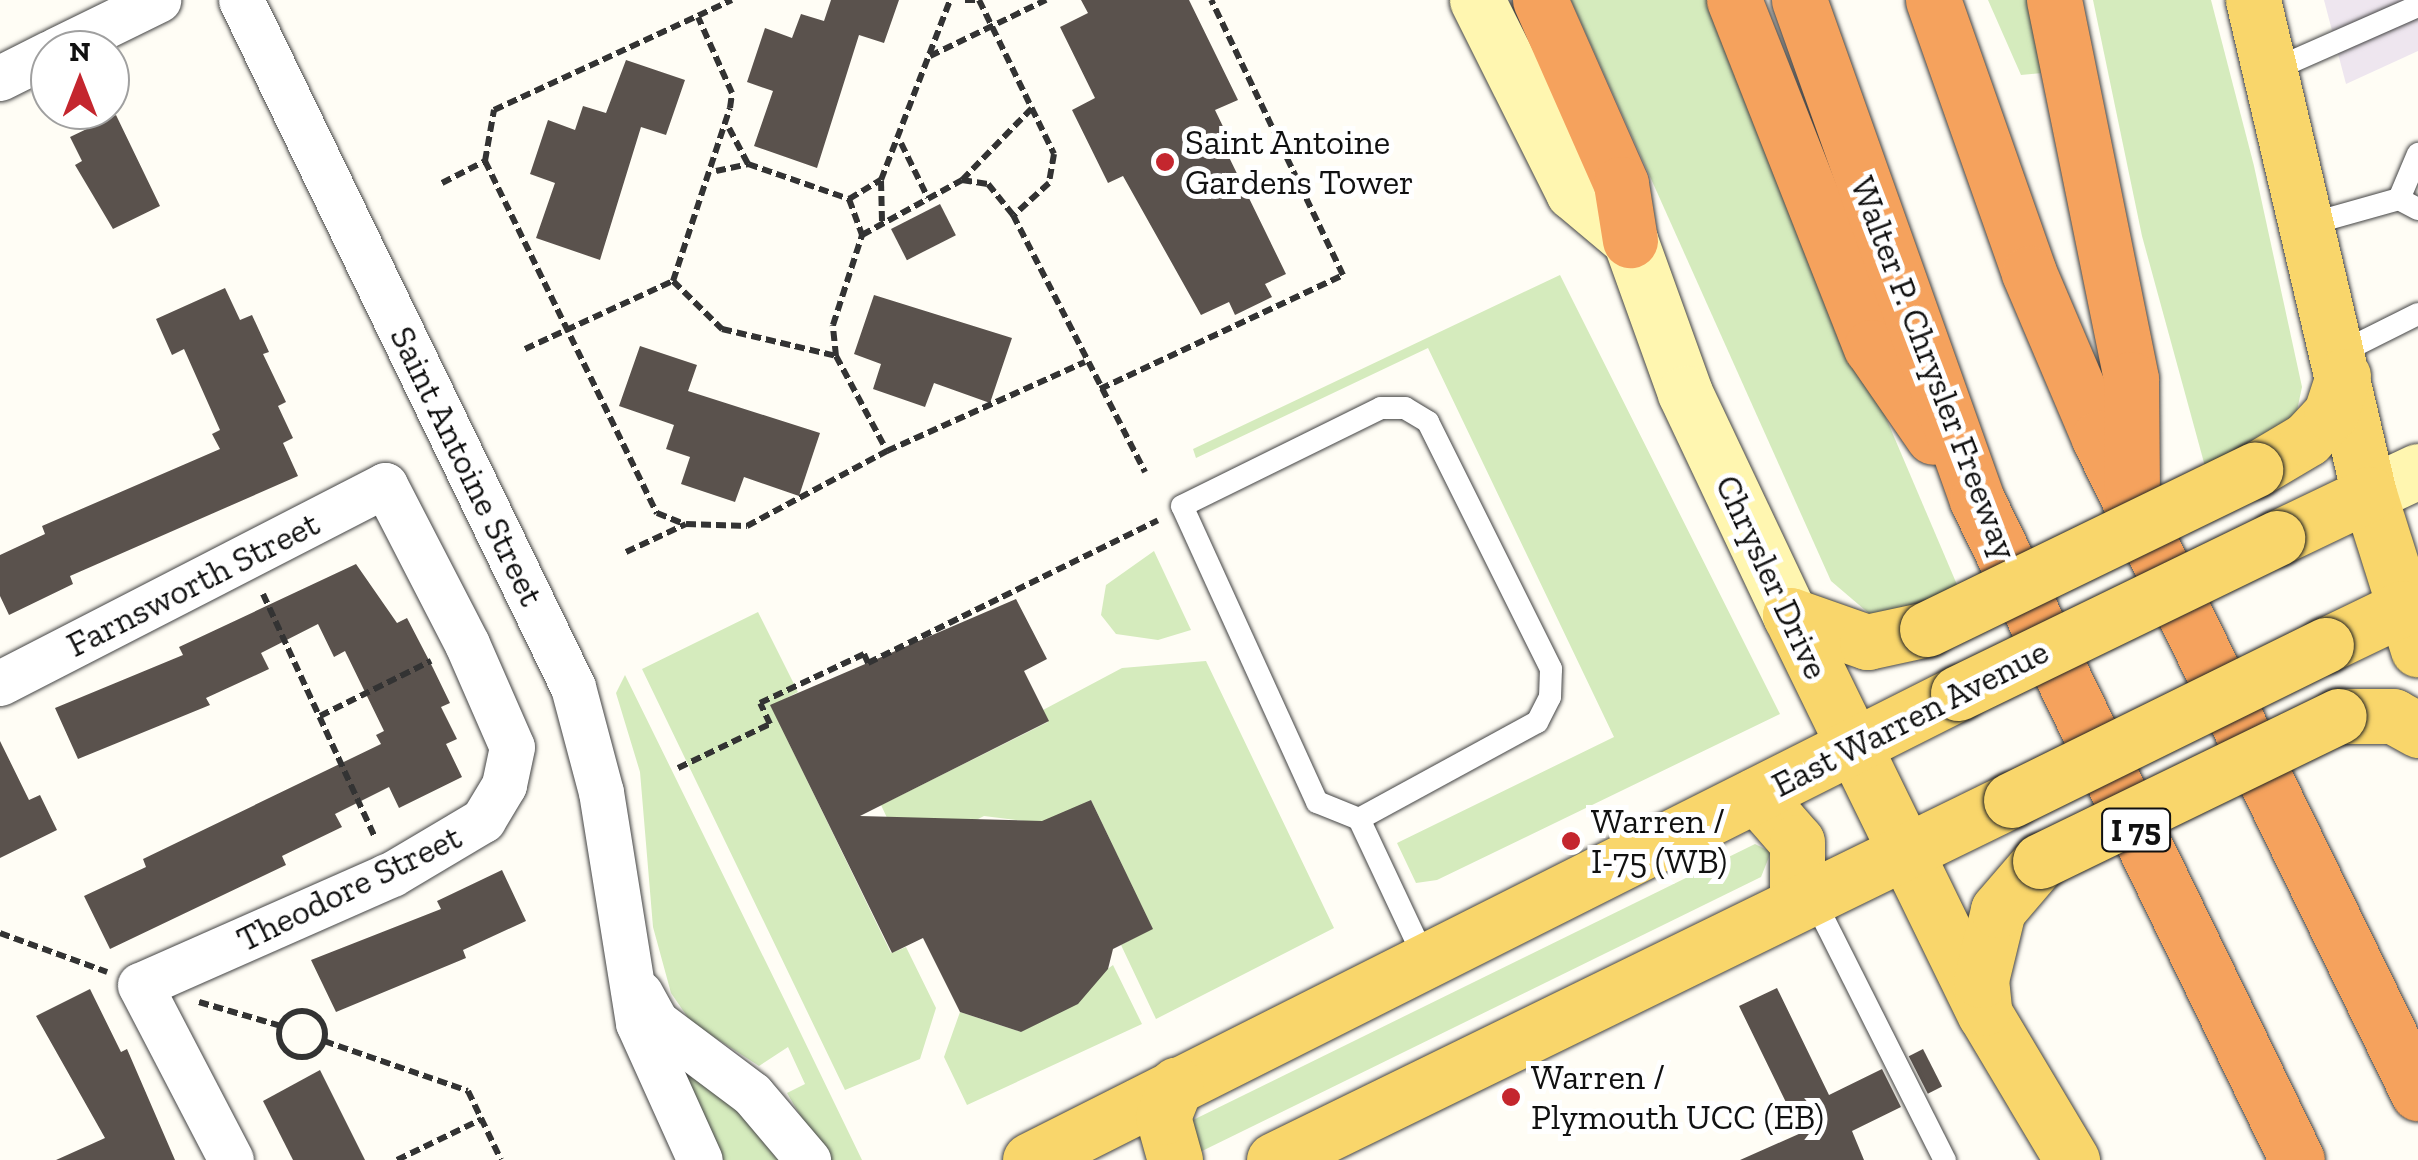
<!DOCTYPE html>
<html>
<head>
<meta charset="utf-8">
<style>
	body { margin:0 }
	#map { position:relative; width:2418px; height:1160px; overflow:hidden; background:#fffdf5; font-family:"Zilla Slab",serif }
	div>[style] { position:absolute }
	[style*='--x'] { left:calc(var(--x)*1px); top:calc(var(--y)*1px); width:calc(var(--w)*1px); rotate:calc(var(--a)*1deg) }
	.industrial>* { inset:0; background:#eee6ef }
	.green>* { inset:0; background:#d5ebbd }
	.building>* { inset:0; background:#5a524d; transform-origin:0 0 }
	.path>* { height:6px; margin-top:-3px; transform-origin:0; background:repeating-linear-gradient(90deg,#333 0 10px,transparent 0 15px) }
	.path>.ring { margin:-3px; padding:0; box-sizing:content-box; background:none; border:6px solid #333; border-radius:50% }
	.roads { filter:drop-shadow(0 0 2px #444) drop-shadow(0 0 2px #444) }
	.lane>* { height:22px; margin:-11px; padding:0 11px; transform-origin:11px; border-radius:11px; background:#fff }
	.street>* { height:45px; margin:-22.5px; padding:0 22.5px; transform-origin:22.5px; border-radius:22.5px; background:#fff }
	.secondary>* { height:55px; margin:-27.5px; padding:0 27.5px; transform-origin:27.5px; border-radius:27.5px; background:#fff6b0 }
	.primary>* { height:55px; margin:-27.5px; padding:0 27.5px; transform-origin:27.5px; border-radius:27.5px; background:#f9d66b }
	.highway>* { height:55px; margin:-27.5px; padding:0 27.5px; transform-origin:27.5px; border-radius:27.5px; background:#f5a25d }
	.bridges { filter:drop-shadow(0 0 2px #222) drop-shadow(0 0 2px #222) }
	.primary-bridge>* { height:55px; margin:-27.5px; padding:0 27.5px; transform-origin:27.5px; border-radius:27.5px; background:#f9d66b }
	.dots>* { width:28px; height:28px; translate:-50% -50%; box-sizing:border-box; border:5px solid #fff; border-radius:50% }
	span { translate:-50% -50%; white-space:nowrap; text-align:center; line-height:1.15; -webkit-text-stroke:10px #fff; paint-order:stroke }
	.shield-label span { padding:2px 8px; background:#fff; border:2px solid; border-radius:8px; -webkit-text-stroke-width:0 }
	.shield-label { font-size:32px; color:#111; font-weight:700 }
	.poi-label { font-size:35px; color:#111 }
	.left { translate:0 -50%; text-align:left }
	.street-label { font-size:35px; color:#111 }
	.north { position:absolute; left:30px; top:30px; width:100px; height:100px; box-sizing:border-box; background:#fff; border:2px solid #a0a0a0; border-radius:50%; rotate:0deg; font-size:28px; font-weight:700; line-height:40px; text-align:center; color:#111 }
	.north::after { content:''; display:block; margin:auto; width:35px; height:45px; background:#c4262e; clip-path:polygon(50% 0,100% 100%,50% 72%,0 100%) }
</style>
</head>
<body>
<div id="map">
	<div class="industrial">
		<i style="clip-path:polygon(2324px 0,2418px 0,2418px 51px,2346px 84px)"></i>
	</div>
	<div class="green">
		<i style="clip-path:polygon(1571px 0,1708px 0,1958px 587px,1939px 602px,1872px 616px,1831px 581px)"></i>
		<i style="clip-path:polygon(1988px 0,2027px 0,2042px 73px,2021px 75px)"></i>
		<i style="clip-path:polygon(2093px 0,2211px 0,2254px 166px,2302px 387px,2295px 420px,2206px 470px,2142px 236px)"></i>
		<i style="clip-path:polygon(1560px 275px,1780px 714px,1437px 880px,1416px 883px,1397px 843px,1614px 737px,1428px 348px,1196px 458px,1193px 449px)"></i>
		<i style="clip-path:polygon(1154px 551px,1191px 630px,1158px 640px,1116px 634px,1101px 615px,1106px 585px)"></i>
		<i style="clip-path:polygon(758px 612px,798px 692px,771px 706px,891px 953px,906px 947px,936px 1008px,920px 1059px,845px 1090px,642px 669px)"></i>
		<i style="clip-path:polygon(1206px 661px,1334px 928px,1156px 1019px,1121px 945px,1152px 928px,1091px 800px,1049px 824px,984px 816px,905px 856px,881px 805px,1048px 722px,1043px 710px,1122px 668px)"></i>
		<i style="clip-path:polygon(625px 675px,787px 1005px,862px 1160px,828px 1160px,813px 1137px,787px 1093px,805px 1084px,788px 1047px,759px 1066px,691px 1022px,671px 993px,653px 927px,640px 772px,616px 693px)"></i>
		<i style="clip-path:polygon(1755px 844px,1771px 852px,1761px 877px,1200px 1152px,1191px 1121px)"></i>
		<i style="clip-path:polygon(1113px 965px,1142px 1024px,967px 1105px,944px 1057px,960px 1012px,1021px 1032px)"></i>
		<i style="clip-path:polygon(683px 1073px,724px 1095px,778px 1160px,723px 1160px)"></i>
	</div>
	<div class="building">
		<i style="clip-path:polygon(831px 0,899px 0,884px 43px,859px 35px,817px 168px,754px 146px,773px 91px,747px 82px,765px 28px,792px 38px,801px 14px,824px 21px)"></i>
		<i style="clip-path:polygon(1081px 0,1189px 0,1238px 100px,1215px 110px,1232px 145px,1225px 149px,1286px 274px,1265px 284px,1272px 297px,1235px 315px,1229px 302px,1201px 315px,1123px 176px,1108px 183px,1072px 110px,1095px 98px,1060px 27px,1088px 13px)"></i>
		<i style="clip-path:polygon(626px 60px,685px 80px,666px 135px,641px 127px,600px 260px,536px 238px,555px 183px,530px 174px,548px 120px,575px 130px,583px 106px,606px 113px)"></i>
		<i style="clip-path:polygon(116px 115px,160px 206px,113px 229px,75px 165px,82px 161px,70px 137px)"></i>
		<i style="left:940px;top:204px;width:35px;height:55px;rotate:63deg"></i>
		<i style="clip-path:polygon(225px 288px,240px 320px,252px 315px,269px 352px,263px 354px,286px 402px,278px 406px,293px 438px,283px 443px,298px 476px,70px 576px,73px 584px,9px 615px,0 596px,0 555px,45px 534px,42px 526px,220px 449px,212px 434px,220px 430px,184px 349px,172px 355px,156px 319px)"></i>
		<i style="clip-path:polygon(874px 295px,1012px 338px,990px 403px,934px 383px,925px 407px,873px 389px,881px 364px,854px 354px)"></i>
		<i style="clip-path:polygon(640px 346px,697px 365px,688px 391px,820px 433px,799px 496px,744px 477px,735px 502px,681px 484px,690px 457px,666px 449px,674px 425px,619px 406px)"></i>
		<i style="clip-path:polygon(356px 564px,397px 623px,407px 618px,433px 668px,450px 703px,441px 707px,457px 739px,446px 744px,462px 777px,399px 808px,389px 787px,335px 814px,342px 827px,282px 856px,286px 865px,110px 949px,84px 896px,146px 867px,143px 859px,381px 744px,376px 735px,384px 731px,345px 651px,334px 657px,318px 624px,261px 653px,269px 669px,206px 698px,210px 705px,78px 759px,55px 708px,183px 655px,179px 647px)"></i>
		<i style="clip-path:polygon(1016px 599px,1047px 659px,1024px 671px,1049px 721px,860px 816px,1042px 821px,1091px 800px,1153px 929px,1113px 949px,1108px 969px,1078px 1004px,1021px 1032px,960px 1012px,923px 938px,892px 953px,770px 705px)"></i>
		<i style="clip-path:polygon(0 741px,29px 800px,40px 795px,57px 830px,0 858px)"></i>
		<i style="clip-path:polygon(502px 870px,526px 921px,463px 950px,466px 958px,336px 1012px,311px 960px,441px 909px,437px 901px)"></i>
		<i style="clip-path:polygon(1777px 988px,1829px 1095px,1882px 1069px,1901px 1107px,1852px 1131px,1864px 1160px,1740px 1160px,1801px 1133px,1739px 1006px)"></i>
		<i style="clip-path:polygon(90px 989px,121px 1052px,127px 1049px,175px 1160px,56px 1160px,105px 1138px,36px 1016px)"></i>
		<i style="left:1923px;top:1049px;width:42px;height:16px;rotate:63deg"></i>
		<i style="clip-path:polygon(320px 1070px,365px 1160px,293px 1160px,263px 1101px)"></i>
	</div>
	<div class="path">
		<i style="--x:965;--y:0;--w:10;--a:0"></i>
		<i style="--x:979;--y:0;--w:171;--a:64"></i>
		<i style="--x:1054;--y:154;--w:29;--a:100"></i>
		<i style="--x:1049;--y:183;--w:47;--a:137.6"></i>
		<i style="--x:930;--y:56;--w:129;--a:-25.8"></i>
		<i style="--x:729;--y:128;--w:41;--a:62.2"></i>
		<i style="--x:901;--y:143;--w:61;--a:63.9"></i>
		<i style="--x:485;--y:161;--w:392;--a:64"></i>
		<i style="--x:657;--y:513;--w:29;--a:22"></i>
		<i style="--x:716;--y:171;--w:33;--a:-12"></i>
		<i style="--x:748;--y:164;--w:107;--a:19.1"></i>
		<i style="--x:849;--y:199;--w:38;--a:70"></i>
		<i style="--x:962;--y:180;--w:100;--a:-45.8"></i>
		<i style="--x:442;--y:183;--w:48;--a:-27.1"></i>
		<i style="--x:485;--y:161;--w:52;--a:-80"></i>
		<i style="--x:494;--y:110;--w:262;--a:-24.8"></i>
		<i style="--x:849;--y:199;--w:37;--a:-31"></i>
		<i style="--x:882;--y:221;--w:41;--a:-91.4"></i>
		<i style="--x:881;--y:180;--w:193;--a:-69"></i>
		<i style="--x:673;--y:281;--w:69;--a:44.4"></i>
		<i style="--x:722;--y:329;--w:117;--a:13.3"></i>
		<i style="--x:836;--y:356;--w:108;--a:61.8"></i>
		<i style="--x:525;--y:349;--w:163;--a:-24.7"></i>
		<i style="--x:673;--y:281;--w:182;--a:-71.8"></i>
		<i style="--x:730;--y:108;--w:15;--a:-82"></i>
		<i style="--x:732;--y:93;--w:83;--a:-114.1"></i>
		<i style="--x:836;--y:356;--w:31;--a:-96"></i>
		<i style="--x:833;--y:325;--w:95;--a:-72.1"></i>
		<i style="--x:862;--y:235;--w:114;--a:-28.8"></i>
		<i style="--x:962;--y:180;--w:26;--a:9"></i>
		<i style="--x:988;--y:184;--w:40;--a:51"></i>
		<i style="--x:1013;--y:215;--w:289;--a:62.8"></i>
		<i style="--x:1100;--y:389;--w:268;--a:-25.1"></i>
		<i style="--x:1343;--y:275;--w:305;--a:-115.6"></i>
		<i style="--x:626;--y:552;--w:66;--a:-25"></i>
		<i style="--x:686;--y:524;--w:61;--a:1.9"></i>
		<i style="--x:747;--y:526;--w:159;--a:-28.2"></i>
		<i style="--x:887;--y:451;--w:217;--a:-24.2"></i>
		<i style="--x:263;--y:594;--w:268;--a:65.3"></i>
		<i style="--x:320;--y:716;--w:124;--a:-26.4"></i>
		<i style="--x:678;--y:768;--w:102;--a:-25.6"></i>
		<i style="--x:770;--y:724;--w:23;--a:-115"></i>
		<i style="--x:760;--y:703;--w:115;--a:-25.2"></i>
		<i style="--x:864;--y:654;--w:10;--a:66"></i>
		<i style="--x:868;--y:663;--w:323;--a:-26.2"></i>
		<i style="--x:0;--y:933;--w:114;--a:20"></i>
		<i style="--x:199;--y:1002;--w:85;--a:16.3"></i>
		<i class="ring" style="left:279px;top:1011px;width:40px;height:40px"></i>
		<i style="--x:324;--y:1041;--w:152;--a:19.1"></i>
		<i style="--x:468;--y:1091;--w:76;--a:64.4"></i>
		<i style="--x:397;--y:1160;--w:94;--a:-25.8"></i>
	</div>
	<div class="roads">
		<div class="lane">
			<i style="--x:2273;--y:70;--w:158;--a:-23.8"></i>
			<i style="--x:2399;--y:199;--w:49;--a:-67.1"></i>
			<i style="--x:2310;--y:224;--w:92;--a:-15.7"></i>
			<i style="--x:2399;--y:199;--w:21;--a:28"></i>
			<i style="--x:2338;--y:354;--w:89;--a:-26.6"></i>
			<i style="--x:1359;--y:819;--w:45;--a:-158"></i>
			<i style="--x:1317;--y:802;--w:325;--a:-114.5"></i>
			<i style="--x:1182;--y:506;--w:222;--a:-26.2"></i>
			<i style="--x:1381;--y:408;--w:24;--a:0"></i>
			<i style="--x:1405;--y:408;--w:27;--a:31"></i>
			<i style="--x:1428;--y:422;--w:276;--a:63.5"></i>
			<i style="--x:1551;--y:669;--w:28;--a:92"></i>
			<i style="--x:1550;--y:697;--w:28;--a:117"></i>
			<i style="--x:1537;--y:722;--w:203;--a:151.4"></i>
			<i style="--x:1359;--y:819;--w:155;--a:64.8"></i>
			<i style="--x:1812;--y:896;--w:296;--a:63.3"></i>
		</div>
		<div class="street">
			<i style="--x:241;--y:0;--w:763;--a:64.21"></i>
			<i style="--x:573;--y:687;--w:109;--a:75.1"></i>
			<i style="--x:601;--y:792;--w:234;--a:80.9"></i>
			<i style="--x:638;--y:1023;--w:150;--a:65.7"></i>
			<i style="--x:56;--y:50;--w:114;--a:-26.1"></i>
			<i style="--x:0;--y:78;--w:56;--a:-26.6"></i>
			<i style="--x:0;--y:683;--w:433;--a:-27.2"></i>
			<i style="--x:385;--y:485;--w:179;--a:62.7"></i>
			<i style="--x:467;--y:644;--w:112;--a:66.4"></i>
			<i style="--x:512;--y:747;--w:39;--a:102"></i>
			<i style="--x:504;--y:785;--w:41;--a:121"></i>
			<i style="--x:483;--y:820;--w:106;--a:149.3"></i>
			<i style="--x:392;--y:874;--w:275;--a:156.2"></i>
			<i style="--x:140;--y:985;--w:197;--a:62.5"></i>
			<i style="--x:640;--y:993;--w:33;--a:61"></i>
			<i style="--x:656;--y:1022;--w:120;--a:36.9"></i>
			<i style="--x:752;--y:1094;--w:87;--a:49.7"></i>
		</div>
		<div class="secondary">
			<i style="--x:1477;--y:0;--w:215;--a:63.4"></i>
			<i style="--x:1573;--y:192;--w:75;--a:40.1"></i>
			<i style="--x:1630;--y:240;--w:163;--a:70.2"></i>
			<i style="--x:1685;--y:393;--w:246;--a:64.7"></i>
			<i style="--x:2369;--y:494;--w:54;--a:-25.1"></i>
		</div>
		<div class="primary">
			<i style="--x:2253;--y:0;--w:507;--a:76.79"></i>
			<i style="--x:2369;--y:494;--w:163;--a:72.5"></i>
			<i style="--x:2255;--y:470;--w:61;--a:-30.8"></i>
			<i style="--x:2307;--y:439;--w:35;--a:-47"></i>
			<i style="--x:2331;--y:413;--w:39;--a:-72"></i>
			<i style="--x:2277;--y:538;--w:102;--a:-25.6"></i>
			<i style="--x:1790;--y:615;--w:444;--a:64"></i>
			<i style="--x:1985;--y:1014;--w:170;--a:59.2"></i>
			<i style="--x:1790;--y:615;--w:82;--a:19.3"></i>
			<i style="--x:1867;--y:642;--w:61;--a:-12.2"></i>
			<i style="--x:2326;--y:645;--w:85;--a:-25.7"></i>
			<i style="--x:2339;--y:716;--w:54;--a:0"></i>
			<i style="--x:2393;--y:716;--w:29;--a:29"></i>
			<i style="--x:1756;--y:795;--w:62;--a:48.9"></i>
			<i style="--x:1797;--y:842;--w:61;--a:90"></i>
			<i style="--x:1984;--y:1008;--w:28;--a:-96"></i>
			<i style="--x:1981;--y:980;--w:72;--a:-76.3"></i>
			<i style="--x:1998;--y:910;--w:65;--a:-49.4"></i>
			<i style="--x:1030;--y:1160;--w:1039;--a:-26.71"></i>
			<i style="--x:1175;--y:1160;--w:45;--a:-105.6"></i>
			<i style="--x:1163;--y:1117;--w:35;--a:-68"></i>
			<i style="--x:1274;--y:1160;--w:820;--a:-26.03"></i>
		</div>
		<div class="highway">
			<i style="--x:1540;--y:0;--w:201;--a:66.2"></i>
			<i style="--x:1621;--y:184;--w:57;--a:80.9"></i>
			<i style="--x:1734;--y:0;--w:373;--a:68.5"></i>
			<i style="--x:1871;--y:347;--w:109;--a:55.4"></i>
			<i style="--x:1799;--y:0;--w:531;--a:70.4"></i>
			<i style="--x:1977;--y:500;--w:733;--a:64.13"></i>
			<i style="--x:1933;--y:0;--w:289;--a:70.6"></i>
			<i style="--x:2029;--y:273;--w:179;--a:67"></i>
			<i style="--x:2099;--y:438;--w:729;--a:64.03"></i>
			<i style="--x:2054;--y:0;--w:387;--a:78.5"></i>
			<i style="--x:2131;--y:379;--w:110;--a:89.5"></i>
		</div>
	</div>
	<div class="bridges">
		<div class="primary-bridge">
			<i style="--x:1927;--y:629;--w:365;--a:-25.9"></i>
			<i style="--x:1958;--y:693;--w:355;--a:-25.9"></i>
			<i style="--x:2011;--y:800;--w:351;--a:-26.2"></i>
			<i style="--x:2040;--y:861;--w:332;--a:-25.9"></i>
		</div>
	</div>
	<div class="dots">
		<i style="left:1165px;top:162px;background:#c4262e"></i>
		<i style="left:1571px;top:841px;background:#c4262e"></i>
		<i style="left:1511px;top:1097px;background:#c4262e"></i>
	</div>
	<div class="shield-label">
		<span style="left:2136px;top:830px">I 75</span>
	</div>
	<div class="poi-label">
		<span class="left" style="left:1185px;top:162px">Saint Antoine<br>Gardens Tower</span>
		<span class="left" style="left:1591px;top:841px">Warren /<br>I-75 (WB)</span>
		<span class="left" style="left:1531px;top:1097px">Warren /<br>Plymouth UCC (EB)</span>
	</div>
	<div class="street-label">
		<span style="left:1934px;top:368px;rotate:69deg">Walter P. Chrysler Freeway</span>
		<span style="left:467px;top:466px;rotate:64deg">Saint Antoine Street</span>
		<span style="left:1772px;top:577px;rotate:65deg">Chrysler Drive</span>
		<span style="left:193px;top:584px;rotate:-27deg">Farnsworth Street</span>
		<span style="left:1910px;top:718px;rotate:-27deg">East Warren Avenue</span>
		<span style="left:349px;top:888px;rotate:-26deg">Theodore Street</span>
	</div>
	<div class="north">N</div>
</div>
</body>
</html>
